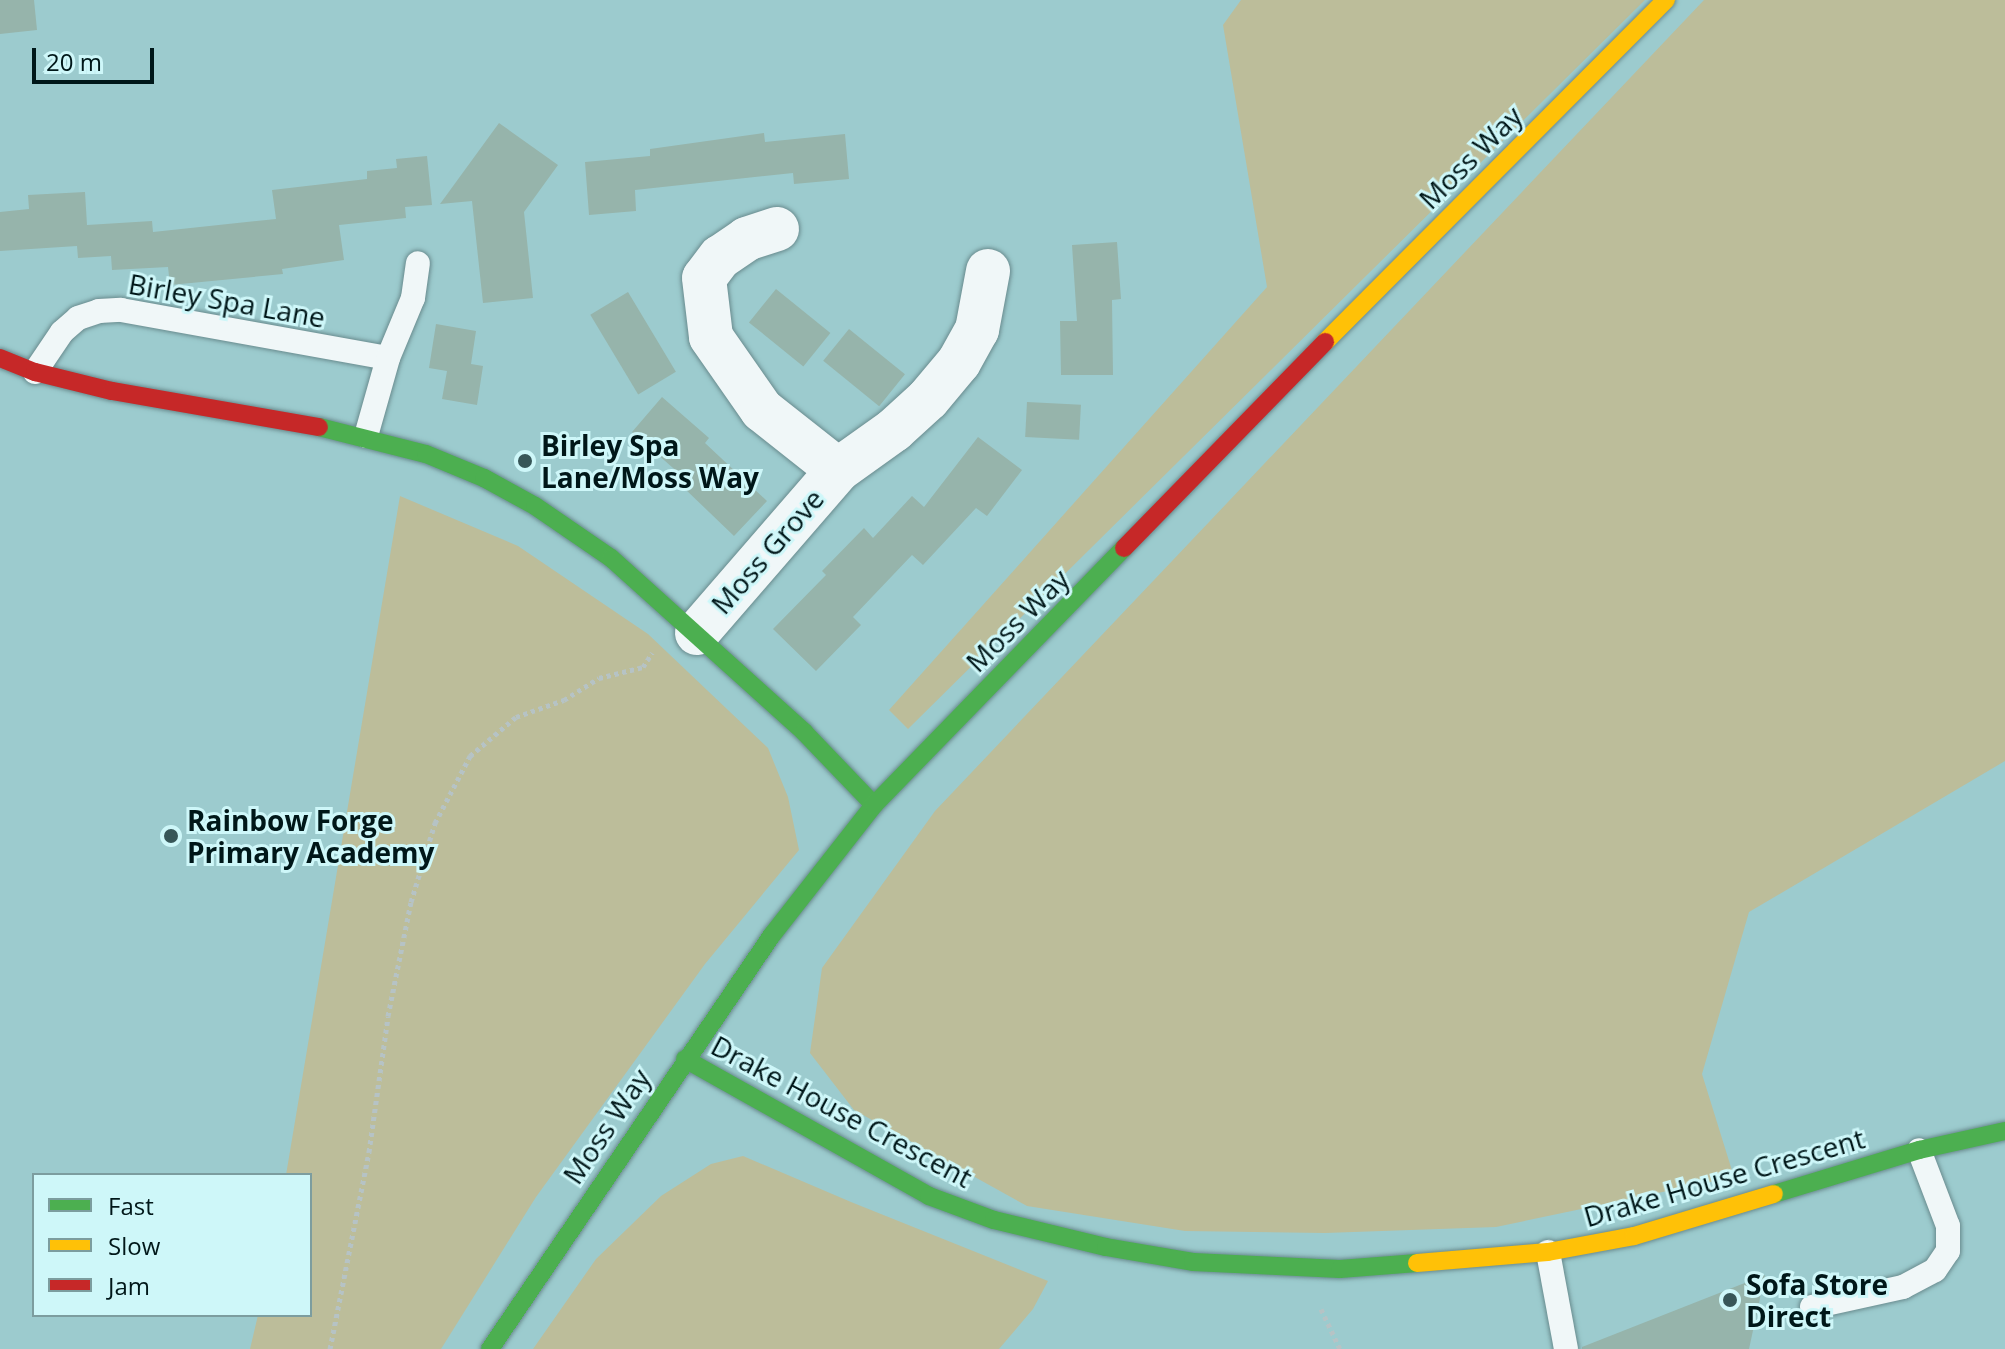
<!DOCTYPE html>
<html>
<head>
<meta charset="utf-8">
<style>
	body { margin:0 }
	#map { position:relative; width:2005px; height:1349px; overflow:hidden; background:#9ccbce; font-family:"Open Sans",sans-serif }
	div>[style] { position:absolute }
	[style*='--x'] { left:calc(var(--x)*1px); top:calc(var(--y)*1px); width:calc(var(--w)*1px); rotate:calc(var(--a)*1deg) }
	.green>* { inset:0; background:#bcbd9a }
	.building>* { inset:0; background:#96b4ab; transform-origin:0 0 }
	.path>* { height:5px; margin-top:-2.5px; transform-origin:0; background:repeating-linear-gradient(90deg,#b6c3c5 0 4px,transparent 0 8px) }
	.roads { filter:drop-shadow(0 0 2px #698b8e) drop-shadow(0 0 2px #698b8e) }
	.lane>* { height:24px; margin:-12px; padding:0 12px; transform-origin:12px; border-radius:12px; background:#f0f7f8 }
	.street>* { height:44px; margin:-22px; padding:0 22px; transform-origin:22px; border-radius:22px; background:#f0f7f8 }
	.fast>* { height:18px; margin:-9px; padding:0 9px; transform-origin:9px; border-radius:9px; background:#4caf50 }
	.slow>* { height:18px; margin:-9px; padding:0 9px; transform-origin:9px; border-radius:9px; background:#ffc107 }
	.jam>* { height:18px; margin:-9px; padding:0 9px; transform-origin:9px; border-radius:9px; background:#c62828 }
	.dots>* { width:22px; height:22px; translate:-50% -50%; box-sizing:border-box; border:4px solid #cef7f9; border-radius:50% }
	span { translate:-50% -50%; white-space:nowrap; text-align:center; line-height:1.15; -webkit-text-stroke:6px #cef7f9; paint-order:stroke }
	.street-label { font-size:28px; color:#001719 }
	.poi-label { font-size:28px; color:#001719; font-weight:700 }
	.left { translate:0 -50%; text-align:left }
	.legend { position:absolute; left:32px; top:1173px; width:280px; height:144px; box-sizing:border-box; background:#cef7f9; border:2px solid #7c9d9f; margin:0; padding:10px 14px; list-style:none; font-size:24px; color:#001719 }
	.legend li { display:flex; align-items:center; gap:16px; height:40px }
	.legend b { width:40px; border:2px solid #7c9d9f }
	.scale { position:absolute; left:32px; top:48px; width:122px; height:36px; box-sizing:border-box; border:4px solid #001719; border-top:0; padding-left:10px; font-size:24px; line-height:28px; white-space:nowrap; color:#001719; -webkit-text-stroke:6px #cef7f9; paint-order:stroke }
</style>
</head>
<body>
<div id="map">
	<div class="green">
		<i style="clip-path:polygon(1241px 0,1645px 0,908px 729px,889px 710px,1267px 287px,1223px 25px)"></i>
		<i style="clip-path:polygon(1704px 0,2005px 0,2005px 761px,1749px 912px,1702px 1074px,1734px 1177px,1496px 1227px,1325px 1233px,1185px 1231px,1027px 1206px,854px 1110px,810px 1053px,822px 968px,935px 811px)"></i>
		<i style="clip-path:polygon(400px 496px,518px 546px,648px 634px,768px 748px,788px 797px,799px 850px,705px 964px,536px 1197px,441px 1349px,250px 1349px,258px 1315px,310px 1315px,310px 1175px,286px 1175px)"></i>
		<i style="clip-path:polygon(743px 1156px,851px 1202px,1048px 1281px,1033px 1309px,999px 1349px,533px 1349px,596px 1259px,661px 1196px,711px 1164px)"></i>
	</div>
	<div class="building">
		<i style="clip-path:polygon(0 0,34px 0,37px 30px,0 34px)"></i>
		<i style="clip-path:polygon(499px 123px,558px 165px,524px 212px,533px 298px,483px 303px,472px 201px,440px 204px)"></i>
		<i style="clip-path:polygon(764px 133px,765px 142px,845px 134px,849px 179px,794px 184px,793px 173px,635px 190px,636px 211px,589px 215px,585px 162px,650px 156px,650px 149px)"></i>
		<i style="clip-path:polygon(427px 156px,432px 205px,405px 207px,406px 218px,339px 225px,344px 260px,282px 269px,283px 274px,170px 285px,168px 267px,112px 270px,111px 256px,78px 258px,77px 246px,0 251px,0 212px,29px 209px,28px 195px,85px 192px,87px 225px,152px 221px,153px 232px,276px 219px,272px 190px,367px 179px,367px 171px,397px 168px,396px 159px)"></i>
		<i style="clip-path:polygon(1117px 242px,1121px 299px,1112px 300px,1113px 375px,1061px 375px,1060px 321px,1077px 321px,1072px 245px)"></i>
		<i style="left:776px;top:289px;width:70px;height:43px;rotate:39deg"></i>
		<i style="left:628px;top:292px;width:93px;height:44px;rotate:59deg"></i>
		<i style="clip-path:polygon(436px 324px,476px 331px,471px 364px,483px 366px,477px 405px,442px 399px,447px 371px,429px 368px)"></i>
		<i style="left:849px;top:329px;width:72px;height:41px;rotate:39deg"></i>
		<i style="clip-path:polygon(662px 397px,709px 438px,705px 443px,767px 501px,734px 536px,684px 488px,689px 482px,632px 432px)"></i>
		<i style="left:1027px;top:402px;width:54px;height:35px;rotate:3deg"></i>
		<i style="clip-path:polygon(978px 437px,1022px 470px,987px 516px,976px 508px,923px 565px,912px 555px,853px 617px,861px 625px,816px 671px,773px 629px,826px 575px,822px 571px,864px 528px,873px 538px,912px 496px,924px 507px)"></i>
		<i style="clip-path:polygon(1765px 1275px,1749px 1349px,1582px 1349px,1582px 1347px)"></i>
	</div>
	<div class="path">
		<i style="--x:1321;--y:1309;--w:44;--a:64.6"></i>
		<i style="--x:330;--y:1349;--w:201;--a:-78.8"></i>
		<i style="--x:369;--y:1152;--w:137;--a:-82"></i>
		<i style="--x:388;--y:1016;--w:116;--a:-78.6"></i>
		<i style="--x:411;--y:902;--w:83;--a:-73.1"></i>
		<i style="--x:435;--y:823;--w:76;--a:-62.4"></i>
		<i style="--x:470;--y:756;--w:60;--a:-40.3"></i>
		<i style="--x:516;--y:717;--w:51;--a:-19.5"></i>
		<i style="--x:564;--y:700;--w:41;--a:-32.2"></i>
		<i style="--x:599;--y:678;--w:45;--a:-14"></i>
		<i style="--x:643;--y:667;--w:17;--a:-57"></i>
	</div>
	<div class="roads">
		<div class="lane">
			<i style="--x:35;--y:372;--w:48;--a:-56"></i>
			<i style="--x:62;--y:332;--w:21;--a:-41"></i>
			<i style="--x:78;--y:318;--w:22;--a:-18"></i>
			<i style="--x:99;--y:311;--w:22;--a:-3"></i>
			<i style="--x:121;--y:310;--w:271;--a:10.2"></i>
			<i style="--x:366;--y:436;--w:81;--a:-74.2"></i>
			<i style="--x:388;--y:358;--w:65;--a:-67.4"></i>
			<i style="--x:413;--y:298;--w:35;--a:-82"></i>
			<i style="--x:1548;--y:1252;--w:99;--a:79.5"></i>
			<i style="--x:1812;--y:1307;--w:93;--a:-12.4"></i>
			<i style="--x:1903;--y:1287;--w:36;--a:-28"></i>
			<i style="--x:1935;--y:1270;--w:23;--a:-56"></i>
			<i style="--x:1948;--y:1251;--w:25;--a:-90"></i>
			<i style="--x:1948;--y:1226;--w:81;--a:-110.9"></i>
		</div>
		<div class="street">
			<i style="--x:777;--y:229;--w:32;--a:162"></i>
			<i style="--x:747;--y:239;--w:32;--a:146"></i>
			<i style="--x:720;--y:257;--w:26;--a:127"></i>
			<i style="--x:704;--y:278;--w:59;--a:83.2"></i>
			<i style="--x:711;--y:337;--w:89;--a:55.1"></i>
			<i style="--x:762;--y:410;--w:97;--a:38.3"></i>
			<i style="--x:697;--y:633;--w:216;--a:-49.1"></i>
			<i style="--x:838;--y:470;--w:69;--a:-35.5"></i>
			<i style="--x:894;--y:430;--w:46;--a:-42.4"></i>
			<i style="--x:928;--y:399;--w:48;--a:-50"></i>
			<i style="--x:959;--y:362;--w:37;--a:-61"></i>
			<i style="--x:977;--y:330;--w:60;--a:-79.4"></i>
		</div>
		<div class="fast">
			<i style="--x:319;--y:427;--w:110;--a:14.2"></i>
			<i style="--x:426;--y:454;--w:63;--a:22.5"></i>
			<i style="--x:484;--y:478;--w:58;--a:28.8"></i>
			<i style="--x:535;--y:506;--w:92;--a:34.4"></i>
			<i style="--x:611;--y:558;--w:260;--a:42"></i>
			<i style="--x:804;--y:732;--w:101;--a:46.2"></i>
			<i style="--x:685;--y:1059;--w:280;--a:29.3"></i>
			<i style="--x:929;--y:1196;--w:69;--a:20.3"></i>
			<i style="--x:994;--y:1220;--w:115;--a:13.6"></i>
			<i style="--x:1106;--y:1247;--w:88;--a:9.8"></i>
			<i style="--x:1193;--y:1262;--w:147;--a:2.7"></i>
			<i style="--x:1340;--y:1269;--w:77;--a:-4.5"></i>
			<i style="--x:1774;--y:1194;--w:152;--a:-16.9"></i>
			<i style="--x:1919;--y:1150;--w:88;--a:-12.5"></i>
			<i style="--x:490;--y:1349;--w:501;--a:-55.74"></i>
			<i style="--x:772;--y:935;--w:165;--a:-51.9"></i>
			<i style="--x:874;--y:805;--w:359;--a:-45.8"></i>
		</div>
		<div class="slow">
			<i style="--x:1325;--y:342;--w:483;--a:-45.1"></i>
			<i style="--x:1417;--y:1263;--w:131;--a:-4.8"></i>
			<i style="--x:1548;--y:1252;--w:87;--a:-10.5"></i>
			<i style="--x:1634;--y:1236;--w:146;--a:-16.7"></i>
		</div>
		<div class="jam">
			<i style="--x:0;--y:358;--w:38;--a:22"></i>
			<i style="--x:35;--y:372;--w:79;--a:13.9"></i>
			<i style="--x:112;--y:391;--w:210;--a:9.9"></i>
			<i style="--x:1124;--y:548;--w:288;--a:-45.7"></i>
		</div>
	</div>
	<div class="dots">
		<i style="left:525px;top:461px;background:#375658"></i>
		<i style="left:171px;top:836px;background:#375658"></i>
		<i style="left:1730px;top:1300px;background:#375658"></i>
	</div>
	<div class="street-label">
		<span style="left:1470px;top:157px;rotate:-45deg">Moss Way</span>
		<span style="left:227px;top:300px;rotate:10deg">Birley Spa Lane</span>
		<span style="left:767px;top:551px;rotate:-49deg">Moss Grove</span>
		<span style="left:1017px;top:620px;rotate:-45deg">Moss Way</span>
		<span style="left:842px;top:1111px;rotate:28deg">Drake House Crescent</span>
		<span style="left:606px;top:1126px;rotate:-56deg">Moss Way</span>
		<span style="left:1724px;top:1177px;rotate:-16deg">Drake House Crescent</span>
	</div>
	<div class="poi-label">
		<span class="left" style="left:541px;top:461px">Birley Spa<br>Lane/Moss Way</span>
		<span class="left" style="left:187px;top:836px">Rainbow Forge<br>Primary Academy</span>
		<span class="left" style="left:1746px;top:1300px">Sofa Store<br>Direct</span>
	</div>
	<ul class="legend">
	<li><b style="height:10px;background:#4caf50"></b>Fast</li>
	<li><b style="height:10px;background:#ffc107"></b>Slow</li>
	<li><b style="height:10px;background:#c62828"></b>Jam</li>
	</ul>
	<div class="scale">20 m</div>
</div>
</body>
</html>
